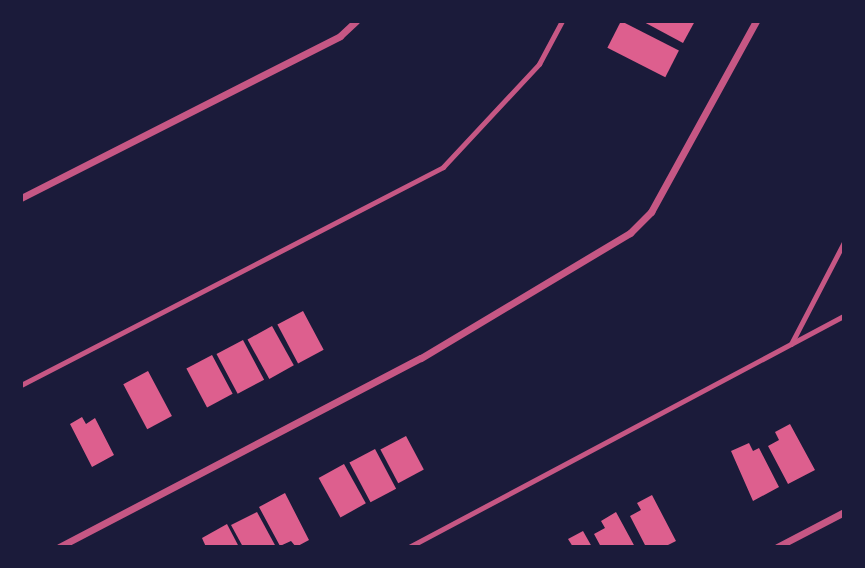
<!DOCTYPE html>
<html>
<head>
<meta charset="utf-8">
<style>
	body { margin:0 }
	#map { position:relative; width:865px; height:568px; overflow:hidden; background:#1b1b3a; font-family:"Golos Text",sans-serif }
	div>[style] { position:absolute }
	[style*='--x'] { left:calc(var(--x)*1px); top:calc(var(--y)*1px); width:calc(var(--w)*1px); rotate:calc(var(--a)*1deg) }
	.building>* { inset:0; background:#dd5f8e; transform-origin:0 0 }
	.service>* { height:5px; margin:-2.5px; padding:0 2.5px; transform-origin:2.5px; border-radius:2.5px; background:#c65784 }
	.minor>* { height:7px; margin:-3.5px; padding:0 3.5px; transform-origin:3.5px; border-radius:3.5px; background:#c65784 }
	span { translate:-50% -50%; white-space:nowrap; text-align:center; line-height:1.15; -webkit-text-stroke:7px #1b1b3a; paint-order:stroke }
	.frame { position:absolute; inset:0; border:23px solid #1b1b3a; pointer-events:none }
</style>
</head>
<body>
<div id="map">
	<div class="building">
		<i style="left:621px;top:21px;width:65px;height:30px;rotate:27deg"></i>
		<i style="clip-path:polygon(642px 21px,695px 21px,683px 43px)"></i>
		<i style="left:303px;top:311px;width:44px;height:29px;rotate:62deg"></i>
		<i style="left:272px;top:326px;width:45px;height:28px;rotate:61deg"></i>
		<i style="left:243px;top:340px;width:45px;height:30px;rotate:62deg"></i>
		<i style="left:212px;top:355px;width:44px;height:29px;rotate:62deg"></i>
		<i style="left:148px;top:371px;width:51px;height:28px;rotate:62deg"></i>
		<i style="clip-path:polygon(82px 417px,86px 424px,95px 418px,114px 455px,92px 467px,70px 424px)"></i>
		<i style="clip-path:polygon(790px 424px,815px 470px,788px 484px,768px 446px,779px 440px,775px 432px)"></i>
		<i style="left:406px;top:436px;width:38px;height:29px;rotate:62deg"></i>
		<i style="clip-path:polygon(749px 443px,753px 451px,759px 448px,779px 487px,753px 501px,731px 451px)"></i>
		<i style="left:375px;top:449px;width:45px;height:29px;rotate:62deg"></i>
		<i style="left:344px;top:464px;width:45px;height:29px;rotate:61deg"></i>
		<i style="clip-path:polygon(285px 493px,309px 540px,296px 547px,291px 541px,280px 546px,259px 507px)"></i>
		<i style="clip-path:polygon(652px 495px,676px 541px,664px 547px,646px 547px,630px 516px,641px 510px,637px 503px)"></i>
		<i style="clip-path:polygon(257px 512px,276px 547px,243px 547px,231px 525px)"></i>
		<i style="clip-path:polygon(616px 512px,635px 547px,601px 547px,594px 534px,605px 528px,601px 521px)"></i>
		<i style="clip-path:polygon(227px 524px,239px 547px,206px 547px,202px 538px)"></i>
		<i style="clip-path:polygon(583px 531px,592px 547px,573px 547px,568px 539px)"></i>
	</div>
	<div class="service">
		<i style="--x:791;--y:344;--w:115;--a:-62.5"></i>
		<i style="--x:21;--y:385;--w:475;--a:-27.3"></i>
		<i style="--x:443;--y:167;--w:141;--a:-47"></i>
		<i style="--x:539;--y:64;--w:49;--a:-61.9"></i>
		<i style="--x:409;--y:547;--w:493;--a:-28"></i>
	</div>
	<div class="minor">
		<i style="--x:21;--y:198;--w:358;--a:-26.9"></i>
		<i style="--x:340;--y:36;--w:22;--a:-43"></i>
		<i style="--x:59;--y:547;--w:408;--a:-27.6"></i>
		<i style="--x:421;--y:358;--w:244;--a:-30.9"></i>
		<i style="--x:630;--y:233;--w:30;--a:-45"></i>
		<i style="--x:651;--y:212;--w:218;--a:-61.2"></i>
		<i style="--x:777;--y:547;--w:76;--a:-27.6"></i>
	</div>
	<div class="frame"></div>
</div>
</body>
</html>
